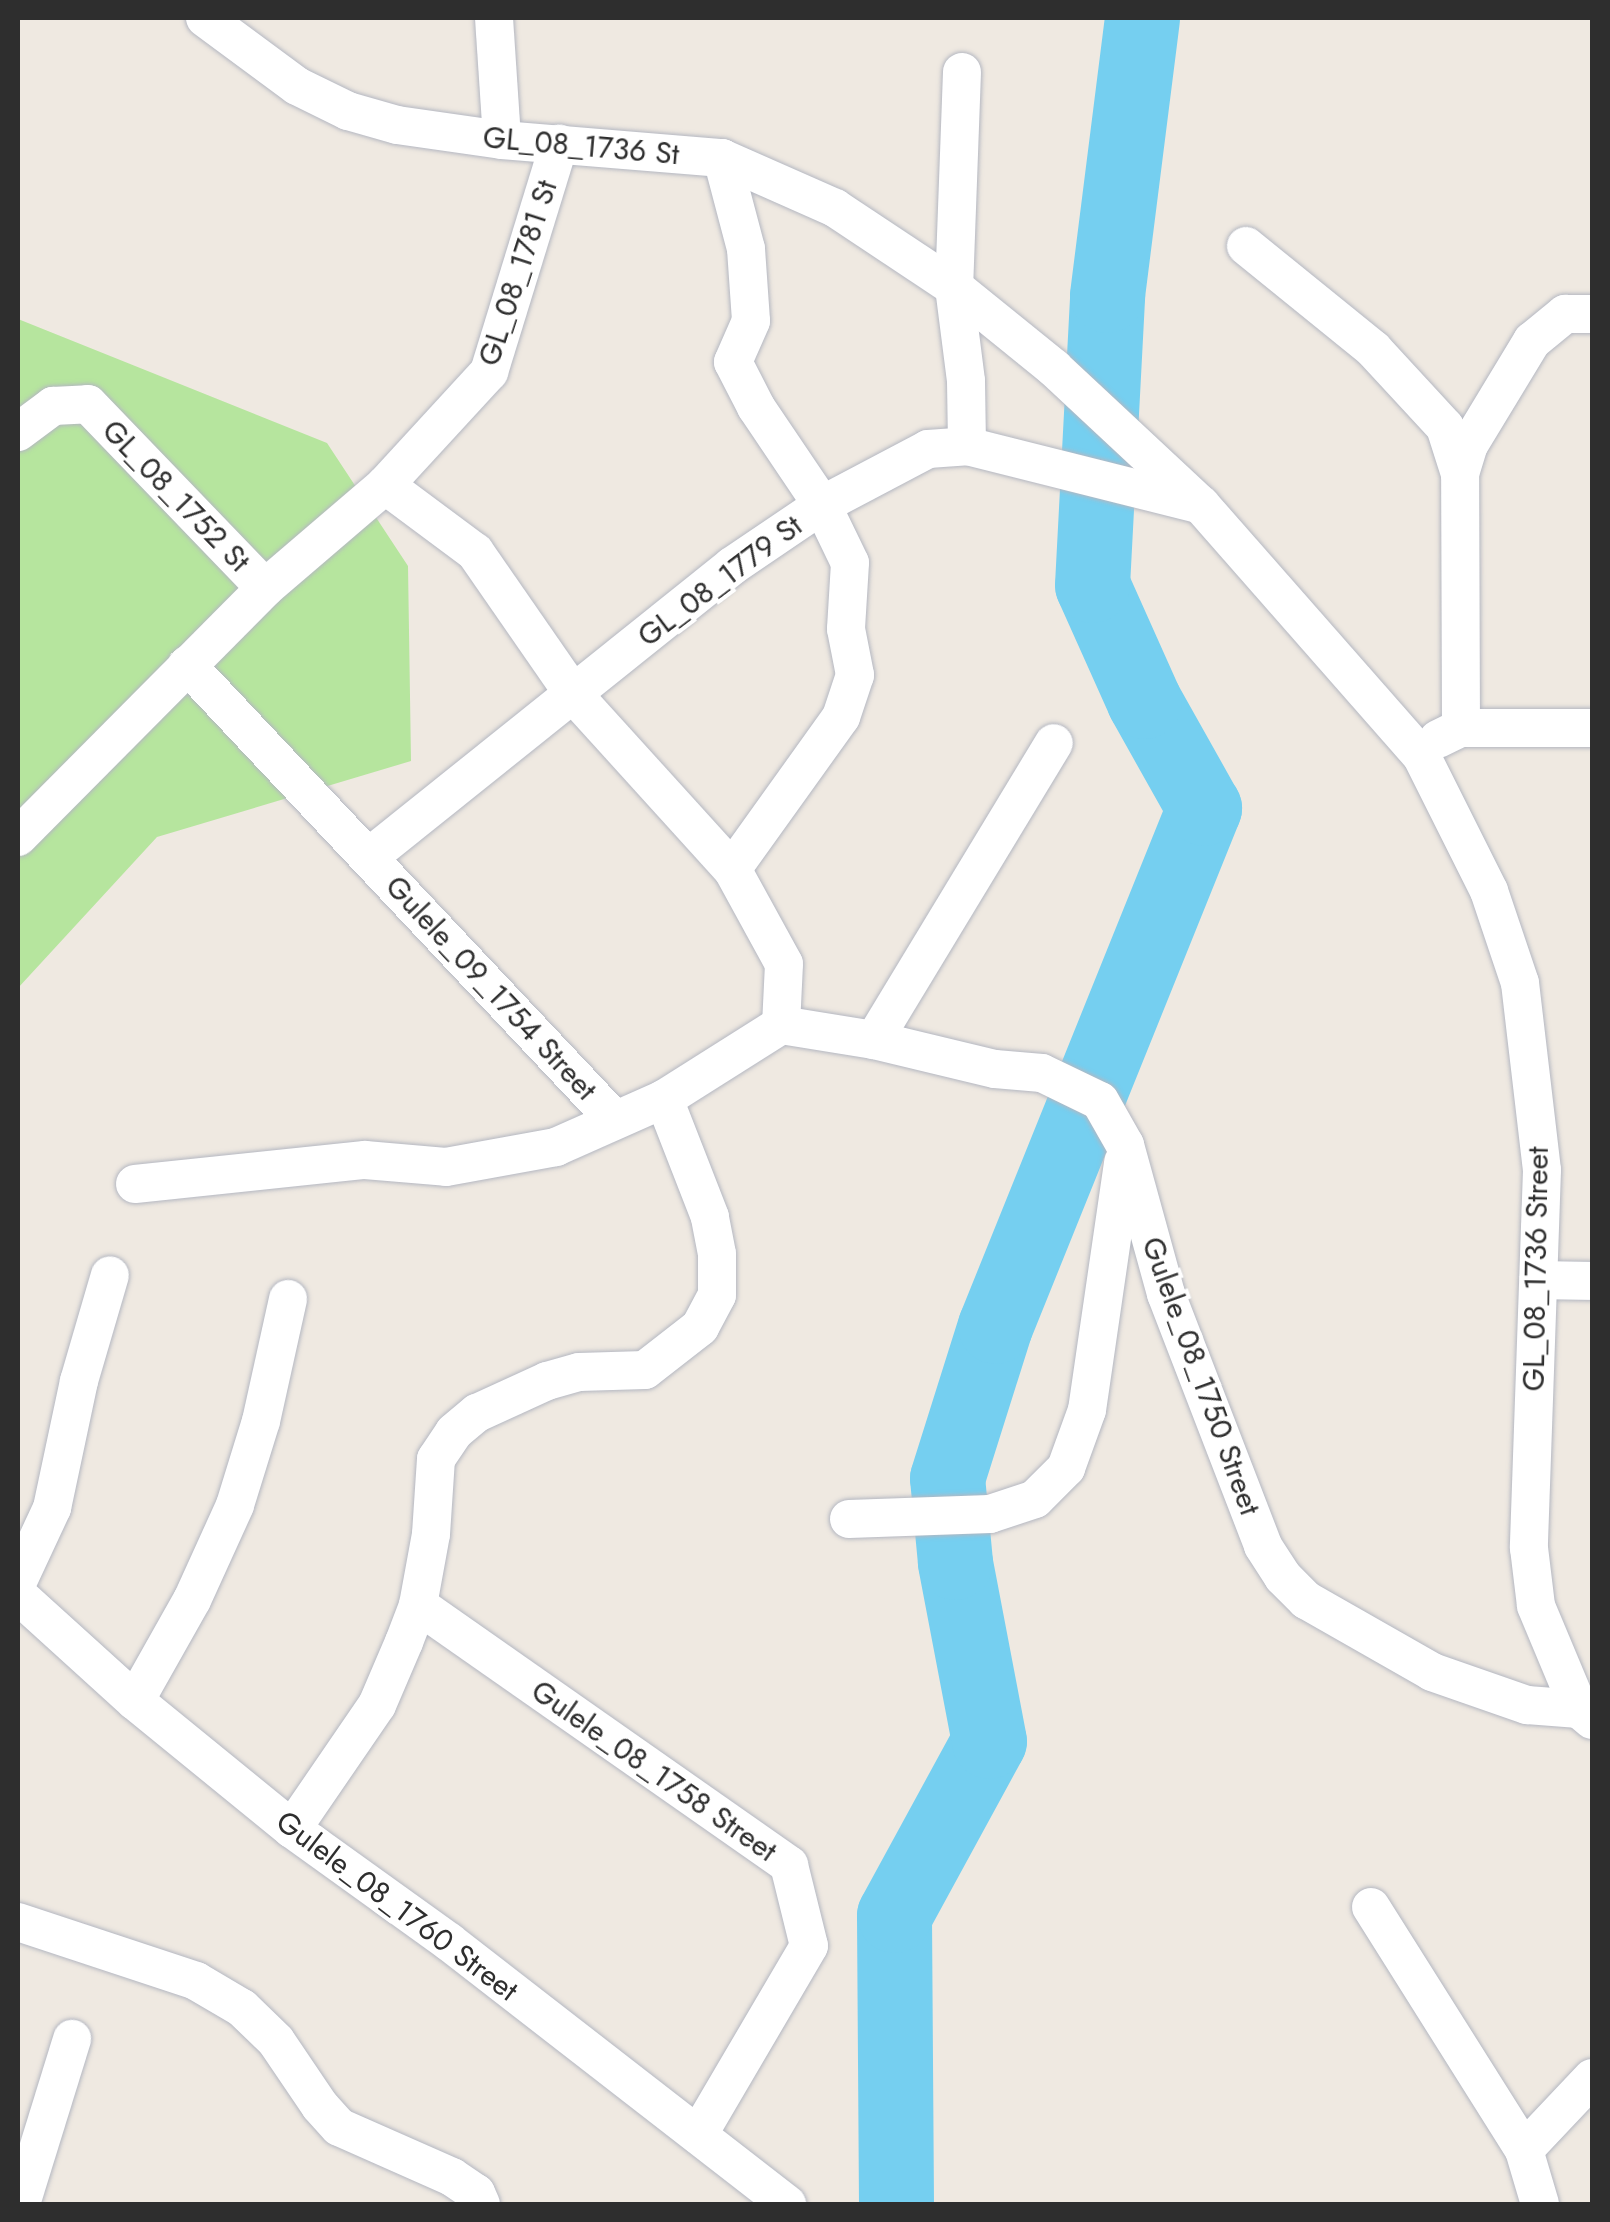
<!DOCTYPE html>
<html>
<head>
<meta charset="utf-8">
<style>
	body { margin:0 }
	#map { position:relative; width:1610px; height:2222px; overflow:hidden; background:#efe9e1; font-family:Jost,sans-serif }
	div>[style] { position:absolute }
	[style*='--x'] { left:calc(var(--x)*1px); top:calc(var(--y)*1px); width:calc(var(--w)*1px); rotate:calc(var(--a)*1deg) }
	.green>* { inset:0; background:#b6e59e }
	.river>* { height:75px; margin:-37.5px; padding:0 37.5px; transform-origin:37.5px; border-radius:37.5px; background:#75cff0 }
	.roads { filter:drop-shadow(0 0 2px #b4b7c1) drop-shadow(0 0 2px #b4b7c1) }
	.minor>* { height:38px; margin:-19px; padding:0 19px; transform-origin:19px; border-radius:19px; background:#fff }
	span { translate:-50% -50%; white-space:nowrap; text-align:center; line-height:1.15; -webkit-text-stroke:8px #fff; paint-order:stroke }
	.street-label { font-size:30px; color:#2e2e2e }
	.frame { position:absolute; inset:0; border:20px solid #2e2e2e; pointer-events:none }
</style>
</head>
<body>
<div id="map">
	<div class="green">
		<i style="clip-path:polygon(18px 319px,327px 443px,408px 566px,411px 761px,157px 837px,18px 988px)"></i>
	</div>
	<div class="river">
		<i style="--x:896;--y:2204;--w:289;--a:-90.4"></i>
		<i style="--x:894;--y:1915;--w:198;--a:-61.4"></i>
		<i style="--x:989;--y:1741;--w:182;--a:-100.8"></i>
		<i style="--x:955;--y:1562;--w:84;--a:-95.4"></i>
		<i style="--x:947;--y:1478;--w:159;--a:-72.5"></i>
		<i style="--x:995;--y:1326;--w:559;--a:-68.03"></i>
		<i style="--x:1204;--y:808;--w:123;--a:-119.3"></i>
		<i style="--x:1144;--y:701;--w:127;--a:-114.1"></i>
		<i style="--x:1092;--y:585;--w:290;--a:-87"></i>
		<i style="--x:1107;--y:295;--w:279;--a:-82.8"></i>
	</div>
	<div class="roads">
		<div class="minor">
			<i style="--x:205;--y:18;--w:114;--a:36.5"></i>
			<i style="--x:297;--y:86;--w:57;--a:26.1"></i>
			<i style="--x:348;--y:111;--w:51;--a:15.9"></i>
			<i style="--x:397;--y:125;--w:106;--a:8.1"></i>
			<i style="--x:502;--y:140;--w:221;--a:4.7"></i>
			<i style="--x:722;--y:158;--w:124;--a:23.9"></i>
			<i style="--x:835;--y:208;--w:143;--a:33.6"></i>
			<i style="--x:954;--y:287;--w:129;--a:39"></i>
			<i style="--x:1054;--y:368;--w:201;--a:43"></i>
			<i style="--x:1201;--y:505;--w:333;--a:48.7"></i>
			<i style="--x:1421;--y:755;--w:152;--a:63.4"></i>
			<i style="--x:1489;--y:891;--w:97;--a:71.4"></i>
			<i style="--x:1520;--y:983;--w:188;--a:83.3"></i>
			<i style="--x:1542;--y:1170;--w:378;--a:92"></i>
			<i style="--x:1529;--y:1548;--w:58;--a:83.1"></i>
			<i style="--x:1536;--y:1606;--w:112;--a:67.3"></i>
			<i style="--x:494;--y:18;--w:122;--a:86.2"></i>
			<i style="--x:962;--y:72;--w:215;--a:92.1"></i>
			<i style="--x:954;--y:287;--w:95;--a:82.7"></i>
			<i style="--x:966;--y:381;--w:65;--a:89.1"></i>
			<i style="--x:722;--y:158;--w:94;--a:75.2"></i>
			<i style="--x:746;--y:249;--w:72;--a:86"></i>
			<i style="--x:751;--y:321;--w:45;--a:113.7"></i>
			<i style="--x:733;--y:362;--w:51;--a:62.9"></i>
			<i style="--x:756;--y:407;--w:118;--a:56"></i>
			<i style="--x:822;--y:505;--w:64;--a:64.2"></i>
			<i style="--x:850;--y:563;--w:66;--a:93.5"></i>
			<i style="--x:846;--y:629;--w:47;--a:78.9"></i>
			<i style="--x:855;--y:675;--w:44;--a:108.4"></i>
			<i style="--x:841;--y:717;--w:187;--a:125.6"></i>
			<i style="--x:1246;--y:246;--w:164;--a:39"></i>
			<i style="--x:1373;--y:349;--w:106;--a:47.3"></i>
			<i style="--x:1445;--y:427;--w:49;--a:72.3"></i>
			<i style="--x:18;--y:432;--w:44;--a:-36.6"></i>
			<i style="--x:53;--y:406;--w:35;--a:-3"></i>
			<i style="--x:88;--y:404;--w:255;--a:46.1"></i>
			<i style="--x:385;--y:485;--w:112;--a:36.7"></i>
			<i style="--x:475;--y:552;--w:174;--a:55.3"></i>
			<i style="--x:574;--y:695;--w:235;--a:47.8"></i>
			<i style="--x:732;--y:869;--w:108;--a:61.3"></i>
			<i style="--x:784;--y:964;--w:61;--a:92.8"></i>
			<i style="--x:187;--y:665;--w:622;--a:46.76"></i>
			<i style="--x:1461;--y:728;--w:254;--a:-90.2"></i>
			<i style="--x:1460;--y:474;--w:30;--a:-73"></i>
			<i style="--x:1469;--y:445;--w:122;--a:-58.8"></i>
			<i style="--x:1532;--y:341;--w:43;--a:-39.3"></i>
			<i style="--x:1565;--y:314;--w:27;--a:0"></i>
			<i style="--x:1438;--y:739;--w:25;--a:-26"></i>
			<i style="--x:1461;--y:728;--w:131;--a:0"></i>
			<i style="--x:18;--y:837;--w:351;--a:-45.2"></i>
			<i style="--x:265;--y:588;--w:158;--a:-40.6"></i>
			<i style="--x:385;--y:485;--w:154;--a:-47.4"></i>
			<i style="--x:489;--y:372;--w:239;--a:-72.9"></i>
			<i style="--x:369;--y:857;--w:465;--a:-38.7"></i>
			<i style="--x:732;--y:566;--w:109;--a:-34.1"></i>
			<i style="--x:822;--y:505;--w:120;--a:-27.8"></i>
			<i style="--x:928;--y:449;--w:39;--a:-4"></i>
			<i style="--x:967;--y:446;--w:238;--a:14.1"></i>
			<i style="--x:781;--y:1025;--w:94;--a:9.2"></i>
			<i style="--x:874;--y:1040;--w:124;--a:13.5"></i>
			<i style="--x:995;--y:1069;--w:47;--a:4.9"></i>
			<i style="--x:1042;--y:1073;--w:64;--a:25.8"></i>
			<i style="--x:1100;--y:1101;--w:51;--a:60.4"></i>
			<i style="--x:1125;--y:1145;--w:155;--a:74.6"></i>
			<i style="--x:1166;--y:1294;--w:270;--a:68.9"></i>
			<i style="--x:1263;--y:1546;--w:37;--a:57"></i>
			<i style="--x:1283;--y:1577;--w:33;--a:45"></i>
			<i style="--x:1306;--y:1600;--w:145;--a:29.7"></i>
			<i style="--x:1432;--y:1672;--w:101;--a:19.2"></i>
			<i style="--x:1527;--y:1705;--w:52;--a:4.4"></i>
			<i style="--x:1579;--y:1709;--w:17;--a:40"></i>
			<i style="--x:874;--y:1040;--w:347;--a:-58.8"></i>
			<i style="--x:135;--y:1184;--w:231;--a:-6"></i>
			<i style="--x:365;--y:1160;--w:81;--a:4.9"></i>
			<i style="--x:446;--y:1167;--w:112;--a:-10.3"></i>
			<i style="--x:556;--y:1147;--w:118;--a:-24"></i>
			<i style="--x:664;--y:1099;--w:138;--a:-32.3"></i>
			<i style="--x:1540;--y:1280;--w:52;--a:1.1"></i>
			<i style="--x:849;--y:1519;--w:141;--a:-2"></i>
			<i style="--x:990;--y:1514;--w:47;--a:-18.4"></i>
			<i style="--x:1035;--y:1499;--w:44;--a:-45"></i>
			<i style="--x:1066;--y:1468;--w:62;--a:-70.1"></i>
			<i style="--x:1087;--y:1410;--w:251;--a:-81.7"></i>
			<i style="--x:18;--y:1581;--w:81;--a:-65"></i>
			<i style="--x:52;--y:1508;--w:130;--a:-78"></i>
			<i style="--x:79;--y:1381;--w:110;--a:-73.7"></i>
			<i style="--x:18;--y:1595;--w:158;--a:42.2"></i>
			<i style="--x:135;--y:1701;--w:203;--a:39.2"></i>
			<i style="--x:292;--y:1829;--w:193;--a:35.7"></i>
			<i style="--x:449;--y:1942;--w:428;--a:37.8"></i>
			<i style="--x:418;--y:1605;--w:453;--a:35"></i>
			<i style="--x:789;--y:1865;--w:83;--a:76.1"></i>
			<i style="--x:809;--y:1946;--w:219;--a:120.4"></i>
			<i style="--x:135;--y:1701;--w:116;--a:-60.6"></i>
			<i style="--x:192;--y:1600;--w:104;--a:-65.6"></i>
			<i style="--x:235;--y:1505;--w:88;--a:-72.8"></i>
			<i style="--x:261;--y:1421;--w:125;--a:-77.5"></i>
			<i style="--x:292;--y:1829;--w:150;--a:-55.6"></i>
			<i style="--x:377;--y:1705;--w:69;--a:-66.8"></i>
			<i style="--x:404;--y:1642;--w:40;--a:-69"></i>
			<i style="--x:418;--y:1605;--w:72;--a:-79.6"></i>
			<i style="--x:431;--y:1534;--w:75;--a:-86.2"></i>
			<i style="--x:436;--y:1459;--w:32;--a:-56"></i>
			<i style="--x:454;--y:1432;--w:30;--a:-40"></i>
			<i style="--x:477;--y:1413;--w:77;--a:-24.6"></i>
			<i style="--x:547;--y:1381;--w:33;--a:-16"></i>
			<i style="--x:579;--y:1372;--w:66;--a:-1.7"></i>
			<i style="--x:645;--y:1370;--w:70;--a:-38"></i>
			<i style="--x:700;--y:1327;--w:36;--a:-62"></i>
			<i style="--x:717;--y:1295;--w:41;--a:-90"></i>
			<i style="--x:717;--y:1254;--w:38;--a:-101"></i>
			<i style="--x:710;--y:1217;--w:127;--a:-111.3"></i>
			<i style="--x:1371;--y:1907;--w:287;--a:57.8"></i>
			<i style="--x:1524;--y:2150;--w:56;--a:73.5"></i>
			<i style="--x:18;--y:1922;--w:188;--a:18.3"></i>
			<i style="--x:196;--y:1981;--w:53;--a:30.4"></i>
			<i style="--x:242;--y:2008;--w:47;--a:44.1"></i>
			<i style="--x:276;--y:2041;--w:78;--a:55.9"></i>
			<i style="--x:320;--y:2106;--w:28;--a:48"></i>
			<i style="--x:339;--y:2127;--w:124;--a:23.9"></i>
			<i style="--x:452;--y:2177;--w:29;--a:34"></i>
			<i style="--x:476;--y:2193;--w:12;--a:66"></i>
			<i style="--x:1524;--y:2150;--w:99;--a:-46.6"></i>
			<i style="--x:21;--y:2204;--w:173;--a:-72.8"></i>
		</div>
	</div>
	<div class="street-label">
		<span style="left:581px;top:146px;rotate:5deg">GL_08_1736 St</span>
		<span style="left:518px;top:273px;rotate:-72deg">GL_08_1781 St</span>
		<span style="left:176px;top:496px;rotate:46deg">GL_08_1752 St</span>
		<span style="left:720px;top:581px;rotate:-37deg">GL_08_1779 St</span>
		<span style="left:491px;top:988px;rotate:47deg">Gulele_09_1754 Street</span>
		<span style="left:1536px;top:1269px;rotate:-89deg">GL_08_1736 Street</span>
		<span style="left:1201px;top:1376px;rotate:70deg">Gulele_08_1750 Street</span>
		<span style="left:654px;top:1771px;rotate:35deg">Gulele_08_1758 Street</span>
		<span style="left:397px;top:1906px;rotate:37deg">Gulele_08_1760 Street</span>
	</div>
	<div class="frame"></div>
</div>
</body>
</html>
